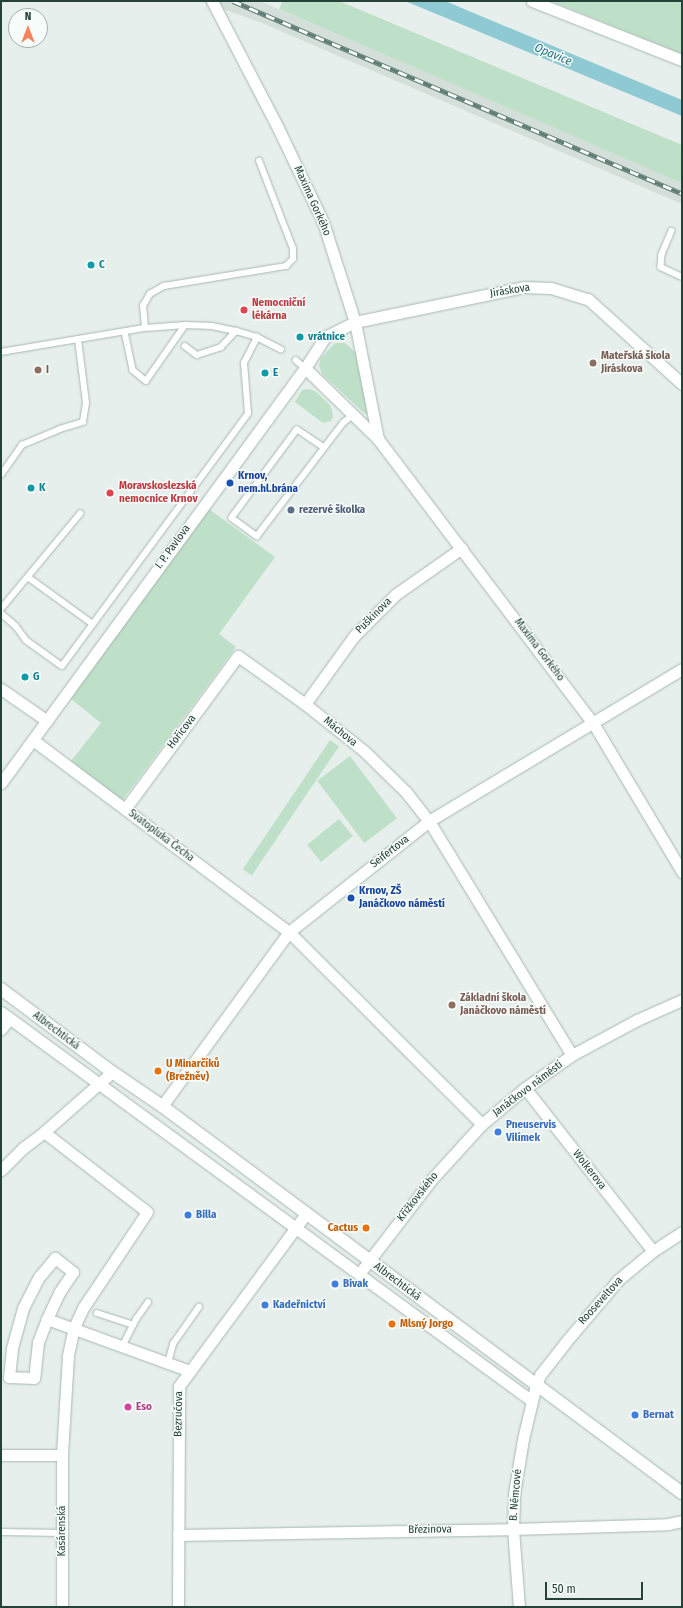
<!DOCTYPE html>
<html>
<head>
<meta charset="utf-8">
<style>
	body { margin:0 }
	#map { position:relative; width:683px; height:1608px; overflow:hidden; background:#e6efeb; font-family:"Fira Sans Condensed",sans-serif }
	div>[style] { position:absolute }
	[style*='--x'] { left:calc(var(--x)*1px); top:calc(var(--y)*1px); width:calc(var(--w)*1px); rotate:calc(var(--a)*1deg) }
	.built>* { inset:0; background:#d4dfda }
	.green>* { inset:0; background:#bfe0c8; transform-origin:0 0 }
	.water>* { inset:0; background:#8ec9d4 }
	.roads { filter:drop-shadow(0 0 1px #a8b8b2) drop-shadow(0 0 1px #a8b8b2) }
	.lane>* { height:5.5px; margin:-2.75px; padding:0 2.75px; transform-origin:2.75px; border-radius:2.75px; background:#fff }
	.street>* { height:11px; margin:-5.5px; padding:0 5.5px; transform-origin:5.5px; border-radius:5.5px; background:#fff }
	.secondary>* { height:12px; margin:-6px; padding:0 6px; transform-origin:6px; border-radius:6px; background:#fff }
	.rail>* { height:4.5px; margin-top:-2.25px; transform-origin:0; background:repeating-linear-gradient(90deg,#f7fbf9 0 9px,#5f7d75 0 18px); box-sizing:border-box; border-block:1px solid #5f7d75 }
	.dots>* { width:11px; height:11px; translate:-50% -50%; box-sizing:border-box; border:2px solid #f7fbf9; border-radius:50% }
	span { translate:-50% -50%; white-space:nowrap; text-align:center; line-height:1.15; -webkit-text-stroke:3px #f7fbf9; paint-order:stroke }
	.street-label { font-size:11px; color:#24423a }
	.culture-label { font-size:11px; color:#0d838f; font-weight:700 }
	.left { translate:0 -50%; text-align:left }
	.health-label { font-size:11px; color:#be3a42; font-weight:700 }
	.education-label { font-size:11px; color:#785e54; font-weight:700 }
	.transit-label { font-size:11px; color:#164399; font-weight:700 }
	.service-label { font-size:11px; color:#4e5e75; font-weight:700 }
	.food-label { font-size:11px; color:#c56008; font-weight:700 }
	.right { translate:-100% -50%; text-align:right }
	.shop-label { font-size:11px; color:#366cbe; font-weight:700 }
	.hotel-label { font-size:11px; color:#b23c85; font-weight:700 }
	.water-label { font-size:12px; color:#1c6f80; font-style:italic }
	.frame { position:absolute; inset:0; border:2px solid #24423a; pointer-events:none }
	.north { position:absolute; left:8px; top:8px; width:40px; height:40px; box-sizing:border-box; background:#f7fbf9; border:1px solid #a3b1ad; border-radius:50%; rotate:0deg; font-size:11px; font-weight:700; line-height:16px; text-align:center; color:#24423a }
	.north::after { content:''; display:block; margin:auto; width:14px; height:18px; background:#f4845f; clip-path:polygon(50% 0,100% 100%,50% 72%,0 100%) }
	.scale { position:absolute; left:545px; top:1582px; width:98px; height:18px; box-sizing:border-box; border:2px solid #24423a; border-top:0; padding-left:5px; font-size:12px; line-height:14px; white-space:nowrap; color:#24423a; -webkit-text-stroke:3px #f7fbf9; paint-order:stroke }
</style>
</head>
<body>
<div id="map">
	<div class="built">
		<i style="clip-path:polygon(200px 1px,259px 1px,269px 5px,682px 182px,682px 204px,262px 23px)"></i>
	</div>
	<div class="green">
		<i style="clip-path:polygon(283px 1px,339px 1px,682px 145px,682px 183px,279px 9px)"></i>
		<i style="clip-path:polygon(551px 1px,682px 1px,682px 55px,682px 54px)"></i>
		<i style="clip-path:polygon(335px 343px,345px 343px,356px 353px,368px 414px,365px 414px,322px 374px,319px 365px,321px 358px)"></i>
		<i style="clip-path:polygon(308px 389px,315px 391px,329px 404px,332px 410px,333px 417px,331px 421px,323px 423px,295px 402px,302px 390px)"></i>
		<i style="clip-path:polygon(209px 509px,275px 557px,219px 634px,236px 647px,122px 801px,71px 761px,101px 723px,70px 698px)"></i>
		<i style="left:330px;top:740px;width:11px;height:156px;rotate:34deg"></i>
		<i style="left:350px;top:756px;width:78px;height:41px;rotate:53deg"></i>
		<i style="left:339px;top:819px;width:22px;height:41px;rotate:51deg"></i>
	</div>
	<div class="water">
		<i style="clip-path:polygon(405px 1px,445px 1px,682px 100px,682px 116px)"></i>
	</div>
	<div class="roads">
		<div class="lane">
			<i style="--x:672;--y:231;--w:26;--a:113"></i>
			<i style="--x:662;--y:255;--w:12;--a:95"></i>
			<i style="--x:661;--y:267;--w:23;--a:25"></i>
			<i style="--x:145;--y:328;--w:22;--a:-95"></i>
			<i style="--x:143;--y:306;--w:14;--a:-60"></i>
			<i style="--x:150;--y:294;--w:16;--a:-30"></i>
			<i style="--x:164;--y:286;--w:124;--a:-9.3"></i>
			<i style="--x:286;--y:266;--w:10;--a:-45"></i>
			<i style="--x:293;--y:259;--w:10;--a:-90"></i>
			<i style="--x:293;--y:249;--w:94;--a:-111.1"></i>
			<i style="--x:125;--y:332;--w:39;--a:78"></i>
			<i style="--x:133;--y:370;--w:17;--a:40"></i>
			<i style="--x:146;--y:381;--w:68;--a:-55.1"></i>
			<i style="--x:185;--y:346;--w:15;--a:37"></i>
			<i style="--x:197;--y:355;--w:25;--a:-18"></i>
			<i style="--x:221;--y:347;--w:22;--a:-47"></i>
			<i style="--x:1;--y:352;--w:146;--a:-9.5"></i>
			<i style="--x:145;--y:328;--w:40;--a:-4.3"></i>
			<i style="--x:185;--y:325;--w:27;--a:2"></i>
			<i style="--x:212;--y:326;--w:25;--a:12"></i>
			<i style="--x:236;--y:331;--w:22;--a:16"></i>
			<i style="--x:257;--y:337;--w:27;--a:27"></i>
			<i style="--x:296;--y:360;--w:12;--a:42"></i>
			<i style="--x:324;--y:448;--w:32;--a:-146"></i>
			<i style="--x:297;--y:430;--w:109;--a:126.5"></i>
			<i style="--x:232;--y:518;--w:31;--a:36"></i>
			<i style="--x:257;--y:536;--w:142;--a:-52.7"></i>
			<i style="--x:343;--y:423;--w:13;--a:-39"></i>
			<i style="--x:1;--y:475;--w:37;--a:-55"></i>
			<i style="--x:22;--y:445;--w:41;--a:-22.8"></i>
			<i style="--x:60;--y:429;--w:24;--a:-17"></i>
			<i style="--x:83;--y:422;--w:19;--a:-81"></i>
			<i style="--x:86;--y:403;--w:64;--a:-97.2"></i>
			<i style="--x:28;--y:577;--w:80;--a:35.9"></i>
			<i style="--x:1;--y:609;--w:124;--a:-50.3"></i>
			<i style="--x:1;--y:613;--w:20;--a:41"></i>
			<i style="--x:16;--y:626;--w:17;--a:54"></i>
			<i style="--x:26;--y:640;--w:44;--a:35.8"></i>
			<i style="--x:62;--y:666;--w:313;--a:-53.6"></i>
			<i style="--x:248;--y:414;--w:51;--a:-94.5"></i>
			<i style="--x:244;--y:363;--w:29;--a:-63"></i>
			<i style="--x:97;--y:1313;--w:38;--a:18"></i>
			<i style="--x:123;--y:1345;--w:30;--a:-63"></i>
			<i style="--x:137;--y:1318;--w:19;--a:-55"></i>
			<i style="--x:168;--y:1363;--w:20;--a:-75"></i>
			<i style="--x:173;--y:1344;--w:45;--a:-54.9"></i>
			<i style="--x:1;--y:1532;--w:61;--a:0.9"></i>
		</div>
		<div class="street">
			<i style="--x:212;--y:1;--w:143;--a:62.5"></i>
			<i style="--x:278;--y:128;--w:104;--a:64.4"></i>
			<i style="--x:323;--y:222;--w:105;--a:72.3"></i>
			<i style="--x:355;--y:322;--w:119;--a:78.9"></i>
			<i style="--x:532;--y:1;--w:161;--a:21.5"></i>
			<i style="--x:305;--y:368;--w:102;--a:44.2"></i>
			<i style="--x:378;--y:439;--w:356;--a:52.9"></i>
			<i style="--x:593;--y:723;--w:174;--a:59.1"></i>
			<i style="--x:1;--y:689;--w:56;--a:34.8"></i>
			<i style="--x:305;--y:704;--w:84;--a:-54.2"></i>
			<i style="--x:354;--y:636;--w:59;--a:-45"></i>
			<i style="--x:396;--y:594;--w:80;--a:-34.9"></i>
			<i style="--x:33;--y:740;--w:320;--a:36.9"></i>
			<i style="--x:289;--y:932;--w:272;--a:44.9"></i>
			<i style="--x:1;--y:783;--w:514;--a:-53.78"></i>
			<i style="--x:305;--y:368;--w:37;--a:-57"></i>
			<i style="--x:325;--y:337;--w:34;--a:-27"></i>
			<i style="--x:355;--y:322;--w:173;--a:-11.7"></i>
			<i style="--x:524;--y:287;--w:27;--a:2"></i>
			<i style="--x:551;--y:288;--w:39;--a:17"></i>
			<i style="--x:588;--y:299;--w:127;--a:42.1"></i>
			<i style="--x:125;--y:809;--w:190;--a:-53.6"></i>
			<i style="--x:238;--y:656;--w:82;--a:35.6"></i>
			<i style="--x:305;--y:704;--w:75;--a:38.5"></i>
			<i style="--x:364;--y:751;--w:59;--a:44.3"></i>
			<i style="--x:406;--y:792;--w:37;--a:52"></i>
			<i style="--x:429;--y:821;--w:274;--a:58.6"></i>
			<i style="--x:1;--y:1012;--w:658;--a:36.23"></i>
			<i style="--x:1;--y:1029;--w:13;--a:-51"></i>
			<i style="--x:525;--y:1088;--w:207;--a:51.9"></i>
			<i style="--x:162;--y:1106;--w:215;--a:-53.9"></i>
			<i style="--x:289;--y:932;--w:179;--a:-38.4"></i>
			<i style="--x:429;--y:821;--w:295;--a:-31"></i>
			<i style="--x:44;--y:1132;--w:130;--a:37.8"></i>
			<i style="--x:147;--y:1212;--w:115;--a:123.7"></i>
			<i style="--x:83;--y:1308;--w:21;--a:115"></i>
			<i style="--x:74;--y:1327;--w:30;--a:102"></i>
			<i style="--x:68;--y:1356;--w:99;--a:93.5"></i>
			<i style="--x:62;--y:1455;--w:152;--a:90"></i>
			<i style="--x:1;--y:1170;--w:31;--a:-45"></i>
			<i style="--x:23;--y:1148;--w:26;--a:-37"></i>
			<i style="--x:44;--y:1132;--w:91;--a:-41.4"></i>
			<i style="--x:359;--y:1274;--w:118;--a:-52.5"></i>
			<i style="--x:431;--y:1180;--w:76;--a:-47.7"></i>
			<i style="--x:482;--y:1124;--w:56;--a:-39.9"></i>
			<i style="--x:525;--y:1088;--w:57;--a:-35.1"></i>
			<i style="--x:572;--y:1055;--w:74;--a:-28.3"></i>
			<i style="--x:637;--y:1020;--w:49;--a:-24"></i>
			<i style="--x:47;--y:1319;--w:25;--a:111"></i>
			<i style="--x:38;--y:1342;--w:36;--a:96"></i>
			<i style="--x:34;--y:1378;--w:25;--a:-178"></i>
			<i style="--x:9;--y:1377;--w:29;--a:-84"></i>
			<i style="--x:12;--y:1348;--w:41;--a:-74.6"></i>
			<i style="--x:23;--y:1308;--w:35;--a:-63"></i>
			<i style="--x:39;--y:1277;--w:25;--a:-50"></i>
			<i style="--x:55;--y:1258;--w:23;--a:38"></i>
			<i style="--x:73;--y:1272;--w:25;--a:124"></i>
			<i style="--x:59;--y:1293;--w:29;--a:115"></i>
			<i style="--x:47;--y:1319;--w:152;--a:20"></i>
			<i style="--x:1;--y:1455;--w:61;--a:0"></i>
			<i style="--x:178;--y:1535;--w:335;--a:-1"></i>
			<i style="--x:513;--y:1529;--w:155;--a:-1.8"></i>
			<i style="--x:668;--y:1524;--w:14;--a:-12"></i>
			<i style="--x:178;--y:1607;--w:221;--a:-89.7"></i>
			<i style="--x:179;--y:1386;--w:214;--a:-53.6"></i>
			<i style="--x:519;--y:1607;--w:78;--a:-94.4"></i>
			<i style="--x:513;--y:1529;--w:35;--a:-88"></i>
			<i style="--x:514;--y:1494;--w:56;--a:-80.7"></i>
			<i style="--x:523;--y:1439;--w:56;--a:-76.5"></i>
			<i style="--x:536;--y:1385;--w:11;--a:-68"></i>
			<i style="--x:540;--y:1375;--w:39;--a:-52"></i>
			<i style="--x:564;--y:1344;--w:84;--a:-49.8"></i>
			<i style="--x:618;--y:1280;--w:45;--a:-39.6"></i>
			<i style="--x:653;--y:1251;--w:35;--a:-33"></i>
		</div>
		<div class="secondary">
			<i style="--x:1;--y:989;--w:139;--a:36.8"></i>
			<i style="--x:112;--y:1072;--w:60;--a:34.2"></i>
			<i style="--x:162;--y:1106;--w:648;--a:36.66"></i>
		</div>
	</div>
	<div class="rail">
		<i style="--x:233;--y:1;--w:488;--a:23.2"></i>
	</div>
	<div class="dots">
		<i style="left:91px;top:265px;background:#0f9aa8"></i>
		<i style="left:244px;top:310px;background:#e0444e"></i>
		<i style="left:300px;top:337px;background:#0f9aa8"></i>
		<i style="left:593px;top:363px;background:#8d6e63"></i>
		<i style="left:38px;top:370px;background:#8d6e63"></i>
		<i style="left:265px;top:373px;background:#0f9aa8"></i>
		<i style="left:230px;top:483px;background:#1a4fb4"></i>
		<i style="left:31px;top:488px;background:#0f9aa8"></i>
		<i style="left:110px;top:493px;background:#e0444e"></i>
		<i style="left:291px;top:510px;background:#5c6f8a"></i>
		<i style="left:25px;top:677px;background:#0f9aa8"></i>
		<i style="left:351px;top:898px;background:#1a4fb4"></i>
		<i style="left:452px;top:1005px;background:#8d6e63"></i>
		<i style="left:158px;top:1071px;background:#e8710a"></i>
		<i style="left:498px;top:1132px;background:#3f7fe0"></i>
		<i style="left:188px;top:1215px;background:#3f7fe0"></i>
		<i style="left:366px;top:1228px;background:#e8710a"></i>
		<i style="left:335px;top:1284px;background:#3f7fe0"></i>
		<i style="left:265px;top:1305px;background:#3f7fe0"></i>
		<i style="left:392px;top:1324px;background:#e8710a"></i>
		<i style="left:128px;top:1407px;background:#d1479c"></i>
		<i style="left:635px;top:1415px;background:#3f7fe0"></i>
	</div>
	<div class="street-label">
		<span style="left:312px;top:201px;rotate:66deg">Maxima Gorkého</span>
		<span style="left:510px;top:291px;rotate:-9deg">Jiráskova</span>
		<span style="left:173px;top:547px;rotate:-54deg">I. P. Pavlova</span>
		<span style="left:374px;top:616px;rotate:-45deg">Puškinova</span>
		<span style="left:539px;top:650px;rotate:53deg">Maxima Gorkého</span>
		<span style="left:182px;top:732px;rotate:-53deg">Hořicova</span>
		<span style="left:340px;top:732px;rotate:39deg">Máchova</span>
		<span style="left:161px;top:836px;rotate:37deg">Svatopluka Čecha</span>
		<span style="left:390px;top:852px;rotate:-38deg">Seifertova</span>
		<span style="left:56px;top:1031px;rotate:37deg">Albrechtická</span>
		<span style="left:528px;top:1089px;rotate:-37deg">Janáčkovo náměstí</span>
		<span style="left:589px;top:1170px;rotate:52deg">Wolkerova</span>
		<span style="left:418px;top:1197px;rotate:-52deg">Křižkovského</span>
		<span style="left:397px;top:1282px;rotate:37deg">Albrechtická</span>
		<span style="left:601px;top:1301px;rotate:-48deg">Rooseveltova</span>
		<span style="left:179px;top:1414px;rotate:-89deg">Bezručova</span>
		<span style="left:516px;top:1495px;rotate:-85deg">B. Němcové</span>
		<span style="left:430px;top:1530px;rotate:-1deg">Březinova</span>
		<span style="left:62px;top:1531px;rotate:-90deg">Kasárenská</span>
	</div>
	<div class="culture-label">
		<span class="left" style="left:99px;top:265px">C</span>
		<span class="left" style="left:308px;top:337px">vrátnice</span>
		<span class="left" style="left:273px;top:373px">E</span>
		<span class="left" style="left:39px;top:488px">K</span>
		<span class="left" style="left:33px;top:677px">G</span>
	</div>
	<div class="health-label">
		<span class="left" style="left:252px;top:310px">Nemocniční<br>lékárna</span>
		<span class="left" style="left:119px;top:493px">Moravskoslezská<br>nemocnice Krnov</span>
	</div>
	<div class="education-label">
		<span class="left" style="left:601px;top:363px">Mateřská škola<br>Jiráskova</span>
		<span class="left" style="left:46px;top:370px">I</span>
		<span class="left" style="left:460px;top:1005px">Základní škola<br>Janáčkovo náměstí</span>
	</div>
	<div class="transit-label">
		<span class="left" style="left:238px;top:483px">Krnov,<br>nem.hl.brána</span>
		<span class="left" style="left:359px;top:898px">Krnov, ZŠ<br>Janáčkovo náměstí</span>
	</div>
	<div class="service-label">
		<span class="left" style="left:299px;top:510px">rezervé školka</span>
	</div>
	<div class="food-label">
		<span class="left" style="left:166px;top:1071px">U Minarčíků<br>(Brežněv)</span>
		<span class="right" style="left:358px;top:1228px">Cactus</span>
		<span class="left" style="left:400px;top:1324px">Mlsný Jorgo</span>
	</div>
	<div class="shop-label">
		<span class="left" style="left:506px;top:1132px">Pneuservis<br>Vilímek</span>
		<span class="left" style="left:196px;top:1215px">Billa</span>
		<span class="left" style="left:343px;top:1284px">Bivak</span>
		<span class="left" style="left:273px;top:1305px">Kadeřnictví</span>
		<span class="left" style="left:643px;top:1415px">Bernat</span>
	</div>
	<div class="hotel-label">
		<span class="left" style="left:136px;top:1407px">Eso</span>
	</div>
	<div class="water-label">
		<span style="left:553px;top:55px;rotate:23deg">Opavice</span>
	</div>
	<div class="frame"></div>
	<div class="north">N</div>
	<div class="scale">50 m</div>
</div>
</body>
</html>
